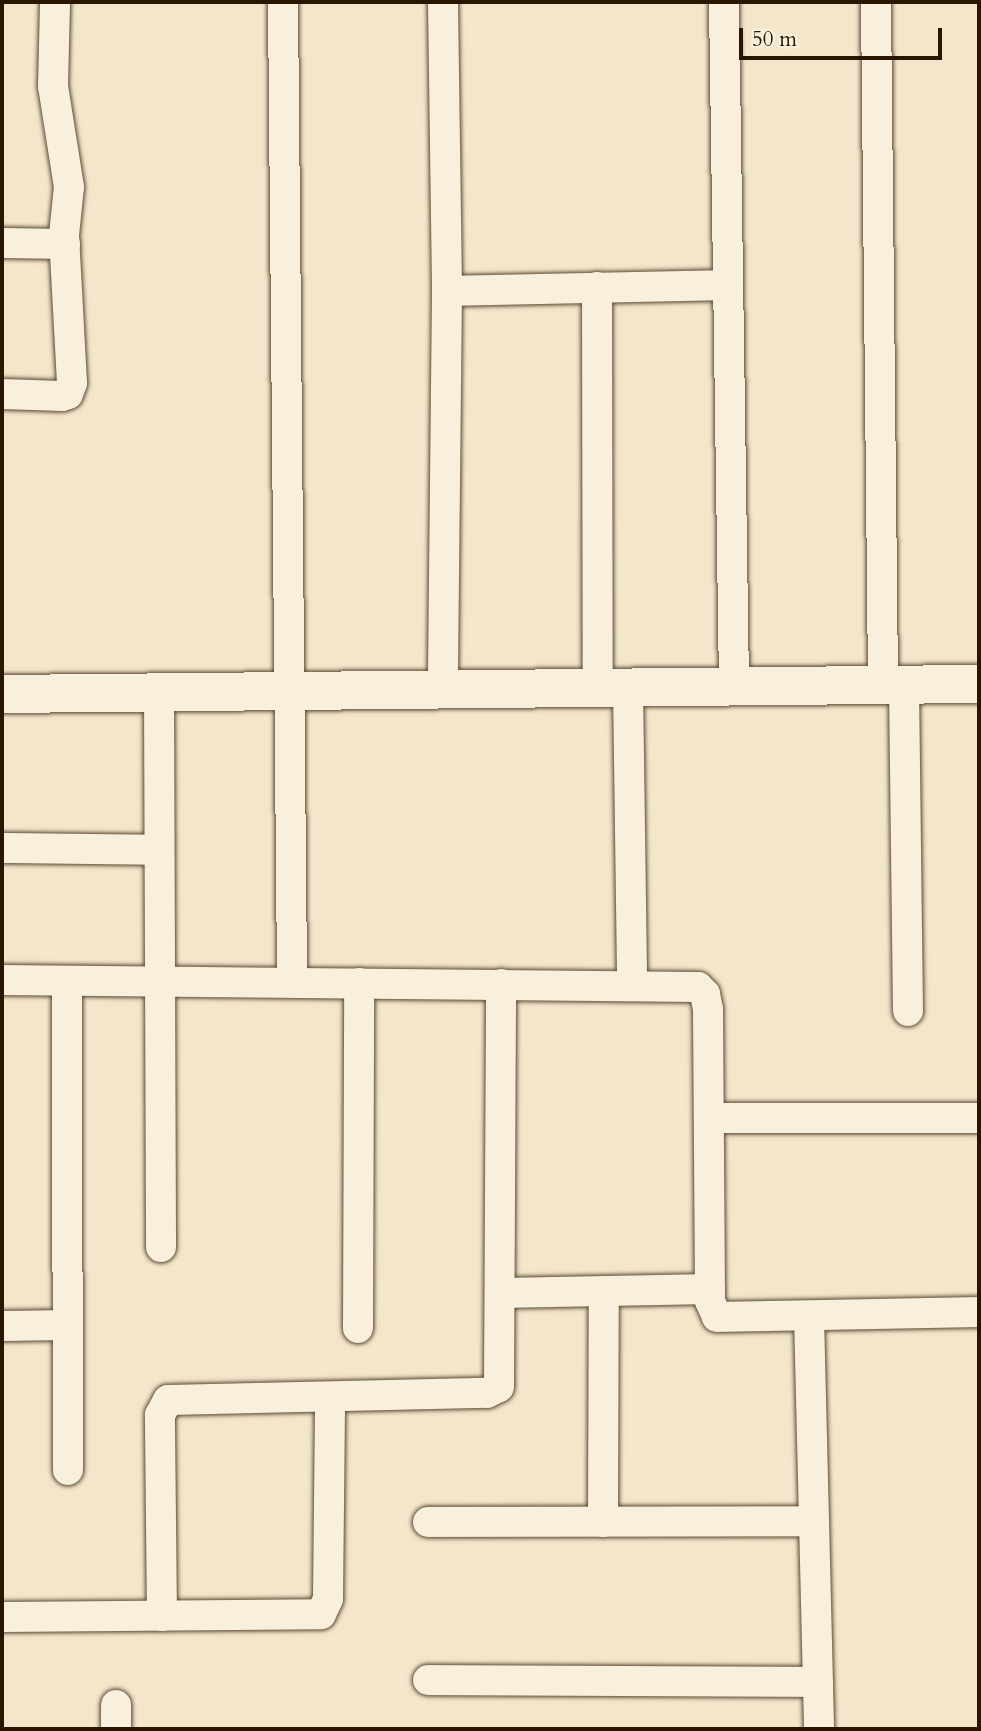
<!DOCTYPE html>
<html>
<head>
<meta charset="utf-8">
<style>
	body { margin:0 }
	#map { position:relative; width:981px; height:1731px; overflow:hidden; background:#f4e6cb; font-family:Cardo,serif }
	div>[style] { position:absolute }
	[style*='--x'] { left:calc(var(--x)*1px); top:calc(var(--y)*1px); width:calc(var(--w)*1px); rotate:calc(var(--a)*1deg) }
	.roads { filter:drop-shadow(0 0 2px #5b4a33) drop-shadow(0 0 2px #5b4a33) }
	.street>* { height:30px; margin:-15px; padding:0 15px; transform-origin:15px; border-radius:15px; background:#f8efdd }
	.secondary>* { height:38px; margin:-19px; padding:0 19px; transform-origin:19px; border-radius:19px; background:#f8efdd }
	span { translate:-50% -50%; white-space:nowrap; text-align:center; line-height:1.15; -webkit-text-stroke:7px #f8efdd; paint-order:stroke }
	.frame { position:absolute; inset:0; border:4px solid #281600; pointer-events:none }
	.scale { position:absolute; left:739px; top:28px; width:203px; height:32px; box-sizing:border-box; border:4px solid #281600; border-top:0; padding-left:9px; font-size:21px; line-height:24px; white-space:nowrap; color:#281600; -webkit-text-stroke:5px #f8efdd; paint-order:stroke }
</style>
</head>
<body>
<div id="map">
	<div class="roads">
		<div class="street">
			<i style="--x:283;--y:2;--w:980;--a:89.47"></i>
			<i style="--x:443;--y:2;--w:289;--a:89.2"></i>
			<i style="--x:447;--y:291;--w:399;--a:90.6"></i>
			<i style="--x:724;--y:2;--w:684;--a:89.16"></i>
			<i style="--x:876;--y:2;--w:683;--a:89.41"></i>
			<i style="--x:2;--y:243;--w:63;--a:0.9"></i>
			<i style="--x:597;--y:287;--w:401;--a:89.9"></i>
			<i style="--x:447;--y:291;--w:281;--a:-1.2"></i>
			<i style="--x:2;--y:394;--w:60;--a:1.9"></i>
			<i style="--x:62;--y:396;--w:6;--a:-18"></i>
			<i style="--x:68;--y:394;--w:12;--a:-70"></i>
			<i style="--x:72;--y:383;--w:148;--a:-93.1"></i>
			<i style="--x:64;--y:235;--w:48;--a:-84.1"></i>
			<i style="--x:69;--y:187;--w:102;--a:-99"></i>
			<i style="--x:53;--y:86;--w:84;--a:-88.6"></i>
			<i style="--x:904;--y:685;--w:326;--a:89.3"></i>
			<i style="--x:628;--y:687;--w:297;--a:89.2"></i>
			<i style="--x:159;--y:692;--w:555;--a:89.79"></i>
			<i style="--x:2;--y:848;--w:157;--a:0.7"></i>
			<i style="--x:2;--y:980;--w:696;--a:0.58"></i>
			<i style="--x:698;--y:987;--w:10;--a:45"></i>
			<i style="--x:705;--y:994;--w:15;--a:79"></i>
			<i style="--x:708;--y:1009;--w:292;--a:89.6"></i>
			<i style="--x:710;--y:1301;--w:17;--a:66"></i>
			<i style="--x:717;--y:1317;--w:262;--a:-1.1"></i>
			<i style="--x:67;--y:981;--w:489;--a:89.9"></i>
			<i style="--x:709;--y:1118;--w:270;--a:0"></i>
			<i style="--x:502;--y:1293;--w:208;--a:-1.1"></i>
			<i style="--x:809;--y:1316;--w:413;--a:88.6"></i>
			<i style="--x:2;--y:1326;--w:66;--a:-0.9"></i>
			<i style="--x:358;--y:1328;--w:345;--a:-89.8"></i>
			<i style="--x:428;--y:1522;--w:386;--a:-0.1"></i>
			<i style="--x:603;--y:1522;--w:231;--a:-89.8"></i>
			<i style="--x:162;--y:1616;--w:201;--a:-90.6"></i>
			<i style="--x:160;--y:1415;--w:17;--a:-62"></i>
			<i style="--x:168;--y:1400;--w:319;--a:-1.3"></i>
			<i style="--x:487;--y:1393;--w:13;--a:-27"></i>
			<i style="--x:499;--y:1387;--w:403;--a:-89.7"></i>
			<i style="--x:2;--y:1617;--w:319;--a:-0.5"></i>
			<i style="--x:321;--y:1614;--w:17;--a:-65"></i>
			<i style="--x:328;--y:1599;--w:201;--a:-89.4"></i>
			<i style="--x:428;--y:1680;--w:390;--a:0.3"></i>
			<i style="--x:116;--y:1705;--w:24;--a:90"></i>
		</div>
		<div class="secondary">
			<i style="--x:2;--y:694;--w:977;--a:-0.59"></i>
		</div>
	</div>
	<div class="frame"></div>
	<div class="scale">50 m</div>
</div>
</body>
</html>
